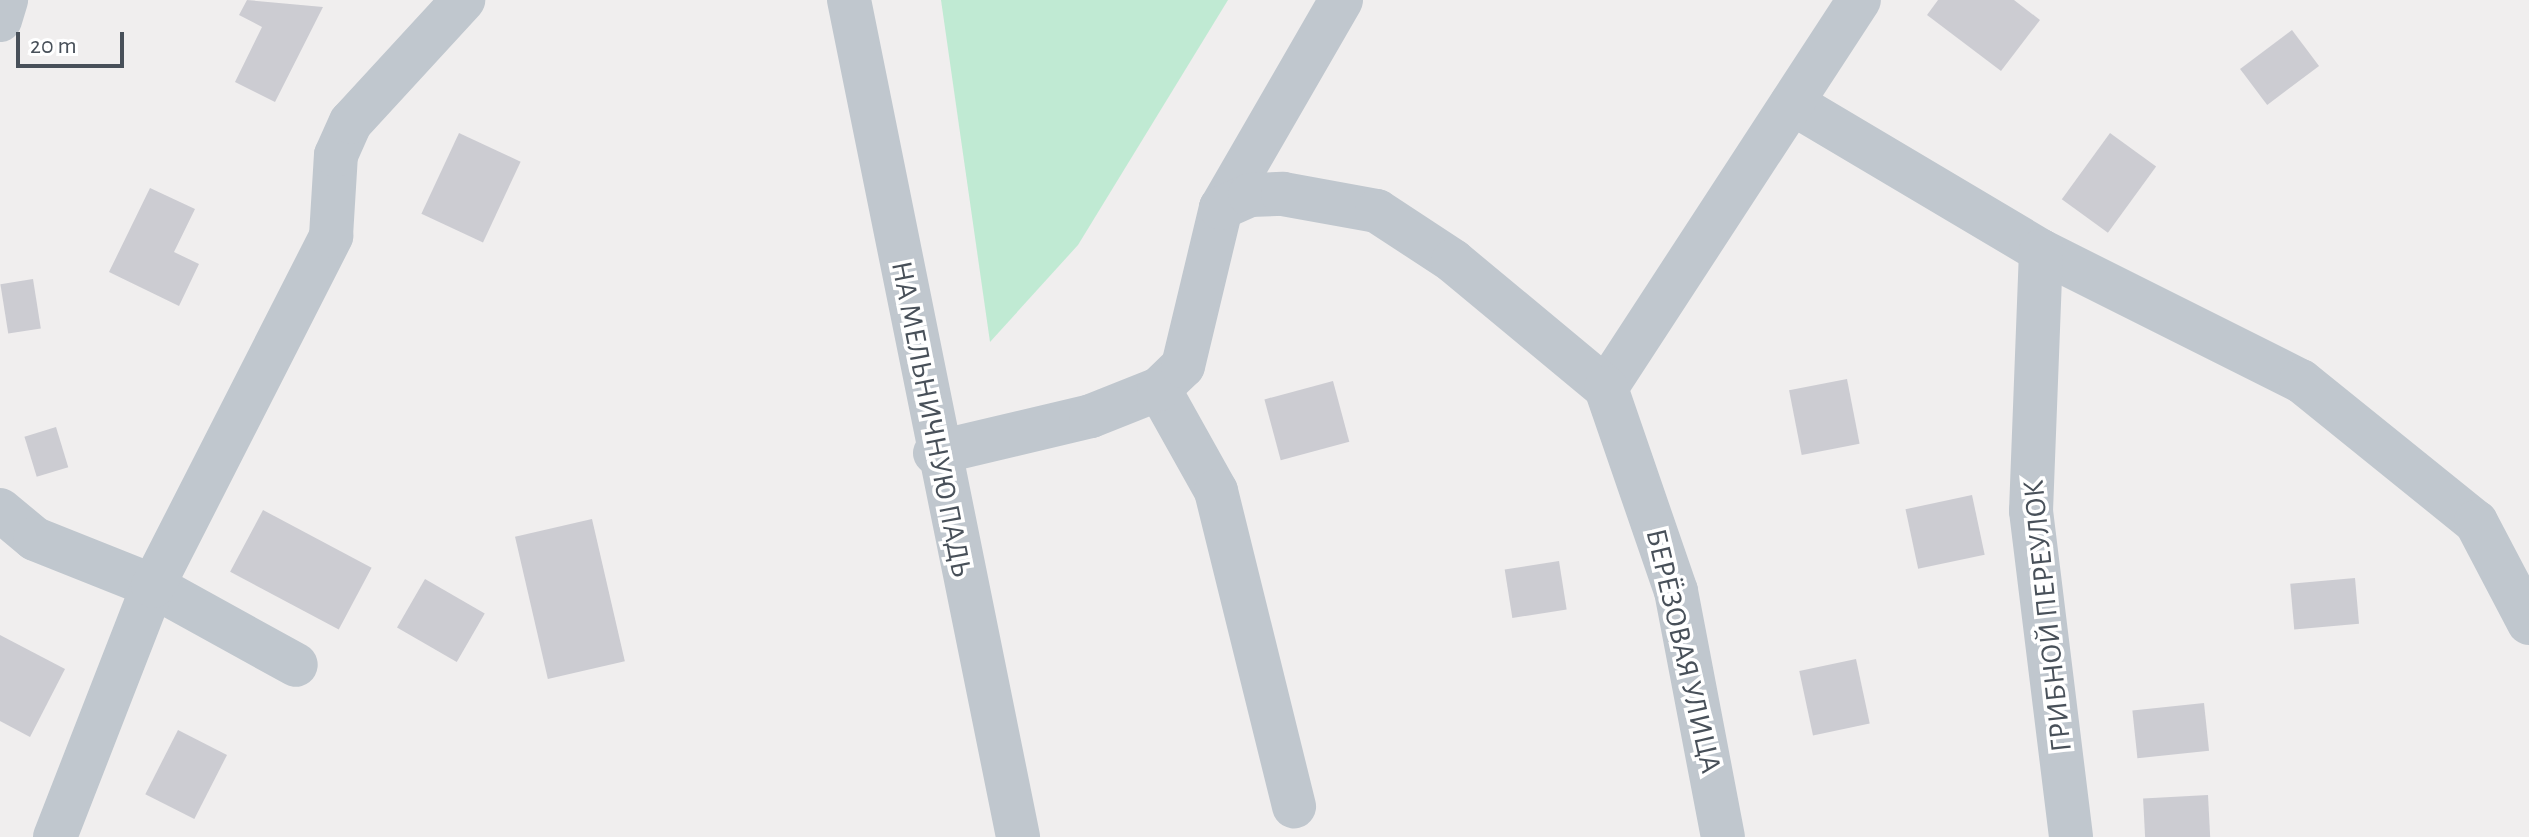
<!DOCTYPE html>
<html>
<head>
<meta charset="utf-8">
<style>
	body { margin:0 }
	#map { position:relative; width:2529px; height:837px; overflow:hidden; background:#f0eeee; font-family:"Alegreya Sans",sans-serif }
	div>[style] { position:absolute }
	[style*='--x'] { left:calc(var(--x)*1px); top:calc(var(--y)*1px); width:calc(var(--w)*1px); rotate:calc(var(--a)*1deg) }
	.green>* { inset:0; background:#c0ead3 }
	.building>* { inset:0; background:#ccccd2; transform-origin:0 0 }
	.minor>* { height:44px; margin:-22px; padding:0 22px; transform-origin:22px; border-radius:22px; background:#c0c7ce }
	span { translate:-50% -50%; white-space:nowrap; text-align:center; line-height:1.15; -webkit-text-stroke:7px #fff; paint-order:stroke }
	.street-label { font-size:30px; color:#485059 }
	.scale { position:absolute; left:16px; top:32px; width:108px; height:36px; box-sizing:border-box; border:4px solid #485059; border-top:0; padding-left:10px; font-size:24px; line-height:28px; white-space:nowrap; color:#485059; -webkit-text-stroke:6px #fff; paint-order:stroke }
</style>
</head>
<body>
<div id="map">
	<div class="green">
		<i style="clip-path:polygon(941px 0,1228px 0,1078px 245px,990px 342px)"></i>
	</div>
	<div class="building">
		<i style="clip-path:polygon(247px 0,323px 7px,275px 102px,235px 82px,262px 27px,239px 15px)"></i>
		<i style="clip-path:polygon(1938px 0,2014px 0,2040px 20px,2001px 71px,1927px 15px)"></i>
		<i style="left:2292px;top:30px;width:45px;height:65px;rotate:53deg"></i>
		<i style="left:459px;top:133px;width:68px;height:89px;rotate:25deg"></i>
		<i style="left:2110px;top:133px;width:57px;height:82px;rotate:36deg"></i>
		<i style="clip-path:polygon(150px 188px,195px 209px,174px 252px,199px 264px,179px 306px,109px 272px)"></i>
		<i style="left:33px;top:279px;width:50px;height:33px;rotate:81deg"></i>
		<i style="left:1847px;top:379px;width:66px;height:59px;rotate:79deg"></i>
		<i style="left:1333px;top:381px;width:63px;height:71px;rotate:75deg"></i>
		<i style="left:56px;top:427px;width:42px;height:33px;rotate:73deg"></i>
		<i style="left:1972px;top:495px;width:61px;height:68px;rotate:78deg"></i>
		<i style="left:263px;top:510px;width:123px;height:70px;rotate:28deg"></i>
		<i style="left:592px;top:519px;width:146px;height:79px;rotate:77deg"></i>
		<i style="left:1559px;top:561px;width:49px;height:55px;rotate:81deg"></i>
		<i style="left:2355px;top:578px;width:46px;height:65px;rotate:85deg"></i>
		<i style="left:425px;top:579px;width:69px;height:56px;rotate:30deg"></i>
		<i style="clip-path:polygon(0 635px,65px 669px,30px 737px,0 721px)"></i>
		<i style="left:1856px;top:659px;width:66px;height:58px;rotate:78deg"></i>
		<i style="left:2204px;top:703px;width:48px;height:72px;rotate:84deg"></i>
		<i style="left:178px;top:730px;width:55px;height:72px;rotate:27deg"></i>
		<i style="left:2208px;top:795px;width:42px;height:65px;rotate:87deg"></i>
	</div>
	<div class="minor">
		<i style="--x:849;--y:0;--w:854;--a:78.58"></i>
		<i style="--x:0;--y:20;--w:21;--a:-73"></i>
		<i style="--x:1792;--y:103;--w:290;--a:30.7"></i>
		<i style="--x:2041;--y:251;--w:291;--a:26.6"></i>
		<i style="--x:2301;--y:381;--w:225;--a:38.9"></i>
		<i style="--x:2476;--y:522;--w:114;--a:62.3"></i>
		<i style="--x:1221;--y:208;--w:240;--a:-60"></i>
		<i style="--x:2041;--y:251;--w:260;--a:92.2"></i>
		<i style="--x:2031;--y:511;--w:328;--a:83"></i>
		<i style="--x:1606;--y:388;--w:463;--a:-56.9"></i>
		<i style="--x:1159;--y:389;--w:117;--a:60.8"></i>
		<i style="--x:1216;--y:491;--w:325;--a:76.1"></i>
		<i style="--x:935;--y:453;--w:160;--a:-13.3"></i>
		<i style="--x:1091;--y:416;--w:73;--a:-21.7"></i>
		<i style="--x:1159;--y:389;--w:33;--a:-44"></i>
		<i style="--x:1183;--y:366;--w:163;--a:-76.5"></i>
		<i style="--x:1221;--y:208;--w:32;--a:-24"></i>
		<i style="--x:1250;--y:195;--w:33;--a:-2"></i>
		<i style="--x:1283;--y:194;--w:96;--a:10.3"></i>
		<i style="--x:1377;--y:211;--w:91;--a:33.3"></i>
		<i style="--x:1453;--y:261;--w:199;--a:39.7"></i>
		<i style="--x:1606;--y:388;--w:215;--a:71"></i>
		<i style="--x:1676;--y:591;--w:250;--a:79.2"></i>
		<i style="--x:0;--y:510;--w:45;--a:39.6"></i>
		<i style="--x:35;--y:539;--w:127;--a:21.7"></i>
		<i style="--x:153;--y:586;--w:163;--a:28.9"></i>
		<i style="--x:55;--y:837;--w:269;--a:-68.7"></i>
		<i style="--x:153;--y:586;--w:393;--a:-63"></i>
		<i style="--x:331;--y:236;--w:81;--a:-86.5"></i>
		<i style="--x:336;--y:155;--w:36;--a:-66"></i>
		<i style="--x:351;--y:122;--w:166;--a:-47.4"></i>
	</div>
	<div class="street-label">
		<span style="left:931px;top:419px;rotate:79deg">НА МЕЛЬНИЧНУЮ ПАДЬ</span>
		<span style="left:2048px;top:616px;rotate:-96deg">ГРИБНОЙ ПЕРЕУЛОК</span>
		<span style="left:1683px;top:651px;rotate:77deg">БЕРЁЗОВАЯ УЛИЦА</span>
	</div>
	<div class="scale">20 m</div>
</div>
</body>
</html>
